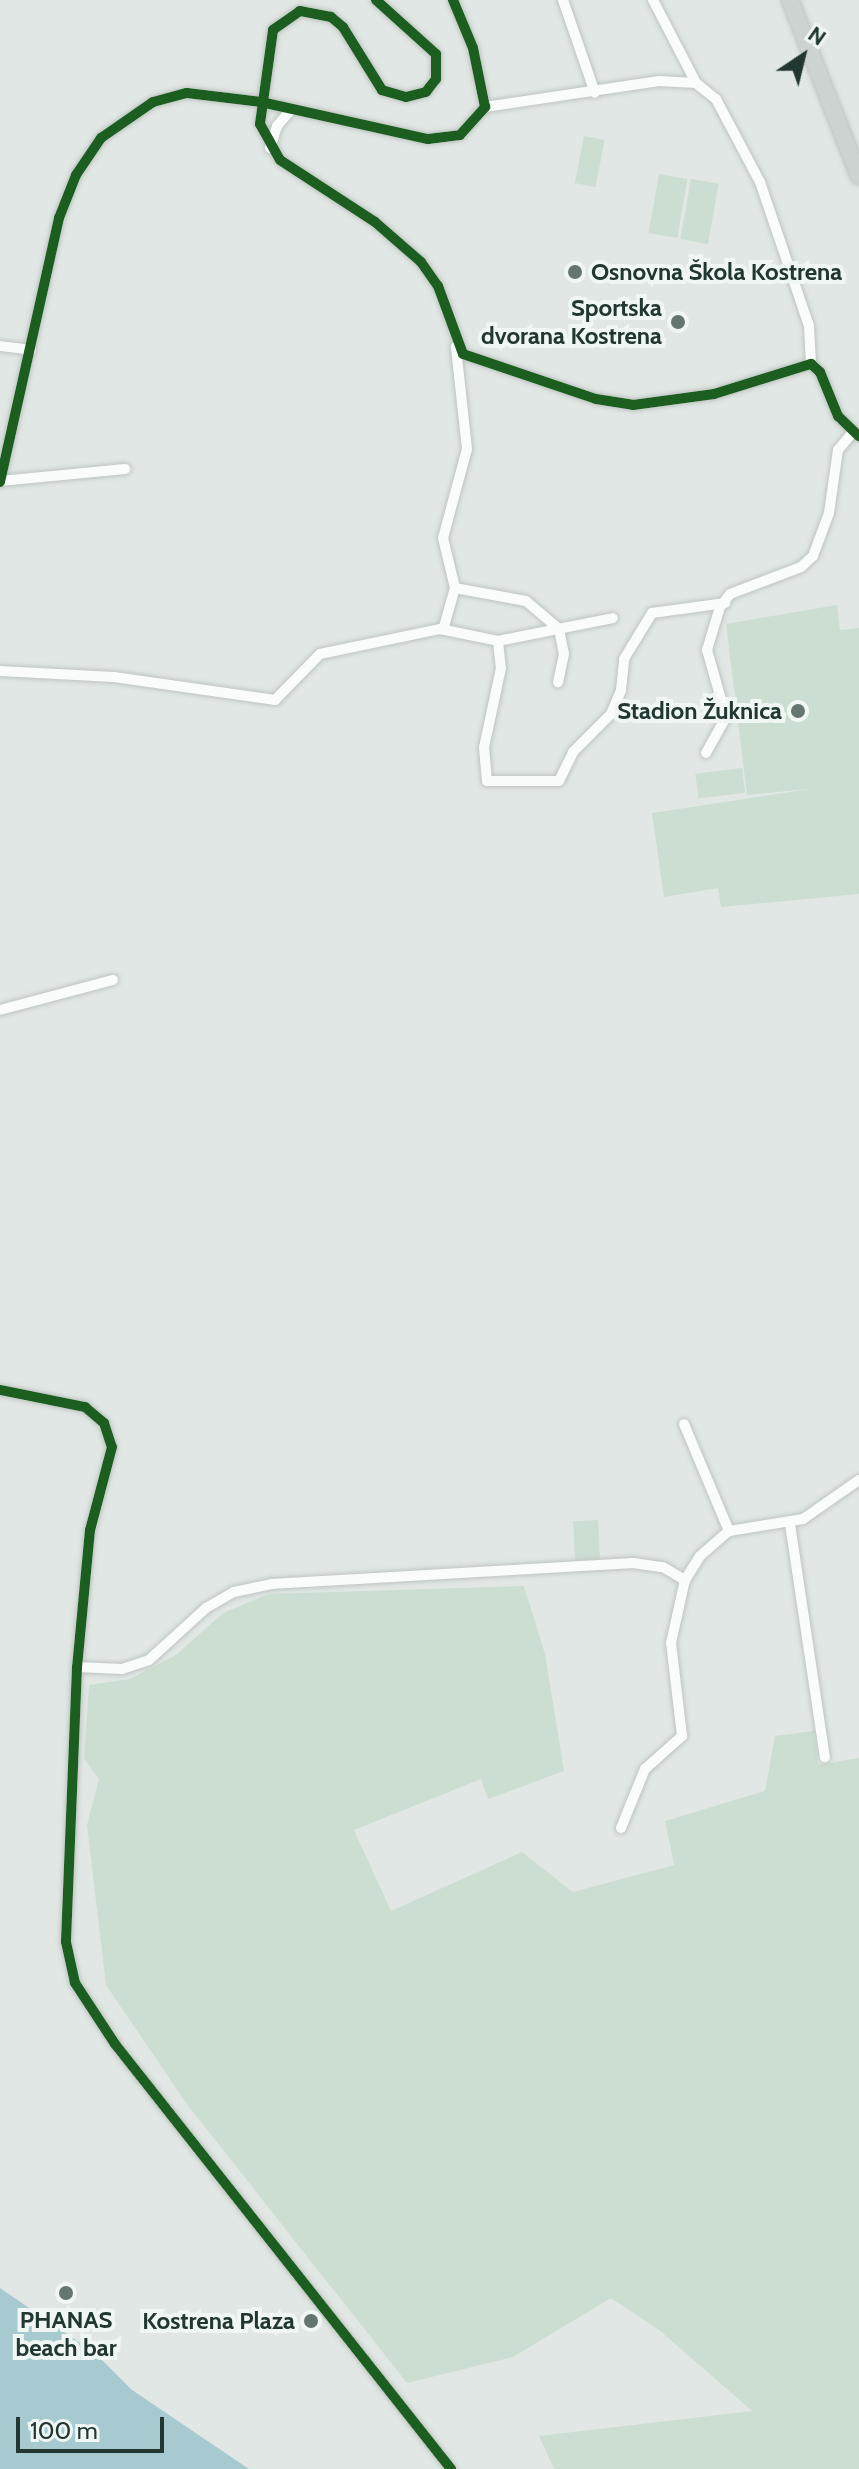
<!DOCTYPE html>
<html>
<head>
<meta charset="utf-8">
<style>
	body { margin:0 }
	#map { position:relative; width:859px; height:2469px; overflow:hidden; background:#e1e7e4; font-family:Cabin,sans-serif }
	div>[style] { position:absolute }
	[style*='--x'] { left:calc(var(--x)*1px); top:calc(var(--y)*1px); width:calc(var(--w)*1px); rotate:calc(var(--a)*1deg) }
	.green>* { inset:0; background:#ccded2; transform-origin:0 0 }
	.water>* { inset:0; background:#a6cad0 }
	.roads { filter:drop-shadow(0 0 2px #bec4c1) drop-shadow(0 0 2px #bec4c1) }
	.minor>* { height:10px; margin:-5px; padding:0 5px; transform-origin:5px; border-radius:5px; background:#fafbfb }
	.primary>* { height:16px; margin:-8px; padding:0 8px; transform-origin:8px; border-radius:8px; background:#cdd3d1 }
	.cycleway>* { height:10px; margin:-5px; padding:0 5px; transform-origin:5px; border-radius:5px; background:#1b5e20 }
	.dots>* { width:22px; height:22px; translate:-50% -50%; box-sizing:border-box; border:4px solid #eff6f3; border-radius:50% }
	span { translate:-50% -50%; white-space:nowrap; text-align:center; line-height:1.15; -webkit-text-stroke:8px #eff6f3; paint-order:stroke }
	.poi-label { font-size:24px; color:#223732; font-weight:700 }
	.left { translate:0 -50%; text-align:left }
	.right { translate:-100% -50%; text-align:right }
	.north { position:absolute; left:763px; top:16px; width:80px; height:80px; -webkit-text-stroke:6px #eff6f3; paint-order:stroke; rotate:35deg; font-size:22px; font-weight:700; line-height:32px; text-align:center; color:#223732 }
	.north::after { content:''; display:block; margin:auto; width:28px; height:36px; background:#223732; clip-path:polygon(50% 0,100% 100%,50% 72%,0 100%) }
	.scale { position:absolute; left:16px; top:2417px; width:148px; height:36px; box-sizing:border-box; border:4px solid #223732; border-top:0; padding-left:10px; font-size:24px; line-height:28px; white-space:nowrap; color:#223732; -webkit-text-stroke:6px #eff6f3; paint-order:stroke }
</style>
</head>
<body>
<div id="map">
	<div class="green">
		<i style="left:584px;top:136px;width:21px;height:48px;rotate:11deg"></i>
		<i style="left:659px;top:174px;width:29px;height:60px;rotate:10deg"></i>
		<i style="left:691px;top:179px;width:28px;height:61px;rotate:10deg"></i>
		<i style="clip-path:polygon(837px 605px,840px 630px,859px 628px,859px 894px,721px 907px,718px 888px,664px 897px,652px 813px,810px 789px,747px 795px,726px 624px)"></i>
		<i style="left:742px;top:768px;width:25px;height:47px;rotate:83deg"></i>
		<i style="left:598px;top:1520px;width:39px;height:25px;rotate:87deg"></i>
		<i style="clip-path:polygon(524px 1586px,545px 1654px,564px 1771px,488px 1799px,481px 1779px,354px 1830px,391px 1911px,522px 1852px,573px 1892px,674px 1865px,665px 1821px,765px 1791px,775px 1736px,814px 1731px,818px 1765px,859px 1758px,859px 2469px,554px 2469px,539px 2436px,752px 2411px,659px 2330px,611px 2298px,513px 2357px,407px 2383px,186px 2103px,106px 1985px,87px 1825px,99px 1779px,84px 1759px,89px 1685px,130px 1679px,176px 1655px,223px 1613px,269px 1594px)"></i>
	</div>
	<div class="water">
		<i style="clip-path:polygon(0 2288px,96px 2354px,132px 2390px,249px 2469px,0 2469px)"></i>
	</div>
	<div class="roads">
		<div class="minor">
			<i style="--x:376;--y:0;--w:81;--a:42"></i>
			<i style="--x:436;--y:54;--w:25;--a:90"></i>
			<i style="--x:436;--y:79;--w:16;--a:128"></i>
			<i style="--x:426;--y:92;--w:21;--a:166"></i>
			<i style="--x:406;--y:97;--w:25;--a:-164"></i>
			<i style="--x:382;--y:90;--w:74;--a:-121.8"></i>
			<i style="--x:343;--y:27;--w:16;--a:-140"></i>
			<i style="--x:331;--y:17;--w:32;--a:-169"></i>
			<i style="--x:300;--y:11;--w:33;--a:145"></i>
			<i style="--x:273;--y:30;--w:95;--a:97.9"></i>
			<i style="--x:260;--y:124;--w:41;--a:60.9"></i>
			<i style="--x:280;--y:160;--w:113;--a:33.1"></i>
			<i style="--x:375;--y:222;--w:61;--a:41"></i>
			<i style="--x:421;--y:262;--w:29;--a:55"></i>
			<i style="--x:438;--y:286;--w:72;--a:69.8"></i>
			<i style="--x:463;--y:354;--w:140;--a:18.7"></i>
			<i style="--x:596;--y:399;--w:37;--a:9"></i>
			<i style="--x:633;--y:405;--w:82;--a:-7.7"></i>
			<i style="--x:714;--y:394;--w:102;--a:-17.2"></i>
			<i style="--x:811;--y:364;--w:12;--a:42"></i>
			<i style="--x:820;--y:372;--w:48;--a:67.8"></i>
			<i style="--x:838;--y:416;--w:29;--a:44"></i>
			<i style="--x:563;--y:0;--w:98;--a:71"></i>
			<i style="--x:653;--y:0;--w:93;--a:62.6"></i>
			<i style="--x:485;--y:107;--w:176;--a:-8.5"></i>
			<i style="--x:659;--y:81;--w:37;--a:3"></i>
			<i style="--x:696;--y:83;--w:26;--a:39"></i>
			<i style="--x:716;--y:99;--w:94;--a:62.1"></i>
			<i style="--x:760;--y:182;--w:152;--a:71.2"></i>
			<i style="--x:809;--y:326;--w:38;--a:87"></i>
			<i style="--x:270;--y:148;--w:23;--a:-72"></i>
			<i style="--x:277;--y:126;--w:23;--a:-49"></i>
			<i style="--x:0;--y:346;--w:31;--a:7"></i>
			<i style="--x:0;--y:481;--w:126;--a:-5.5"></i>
			<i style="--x:0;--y:482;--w:271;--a:-77.4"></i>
			<i style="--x:59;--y:218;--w:46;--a:-68.4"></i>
			<i style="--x:76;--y:175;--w:45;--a:-56"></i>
			<i style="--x:101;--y:138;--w:63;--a:-34.7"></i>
			<i style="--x:153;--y:102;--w:35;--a:-15"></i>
			<i style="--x:187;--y:93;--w:75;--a:6.9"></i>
			<i style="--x:261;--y:102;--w:171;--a:12.5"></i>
			<i style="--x:428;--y:139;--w:32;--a:-7"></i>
			<i style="--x:460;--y:135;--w:38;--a:-48"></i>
			<i style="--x:485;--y:107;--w:60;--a:-101.5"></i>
			<i style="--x:473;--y:48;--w:52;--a:-112.6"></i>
			<i style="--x:455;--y:588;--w:72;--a:10.4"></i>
			<i style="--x:526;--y:601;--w:43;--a:40.3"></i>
			<i style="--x:559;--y:629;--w:25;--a:79"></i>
			<i style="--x:564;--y:654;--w:29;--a:102"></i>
			<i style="--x:443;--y:630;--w:44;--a:-74.1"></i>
			<i style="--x:455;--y:588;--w:51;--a:-103.5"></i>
			<i style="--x:443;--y:538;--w:92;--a:-74.9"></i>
			<i style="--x:467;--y:449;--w:103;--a:-96.2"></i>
			<i style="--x:498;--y:641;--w:117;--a:-11.3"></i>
			<i style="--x:0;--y:671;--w:114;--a:3"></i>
			<i style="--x:114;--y:677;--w:163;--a:8.1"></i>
			<i style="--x:275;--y:700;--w:64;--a:-45.6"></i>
			<i style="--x:320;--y:654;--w:123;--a:-11.8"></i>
			<i style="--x:440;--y:629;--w:59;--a:11.7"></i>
			<i style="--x:498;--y:641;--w:27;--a:84"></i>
			<i style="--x:501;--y:668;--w:81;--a:102.1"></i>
			<i style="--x:484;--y:747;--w:34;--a:85"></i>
			<i style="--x:487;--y:781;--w:72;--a:0"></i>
			<i style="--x:559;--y:781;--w:32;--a:-64"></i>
			<i style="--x:573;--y:752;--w:54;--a:-45"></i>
			<i style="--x:611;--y:714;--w:26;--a:-67"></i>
			<i style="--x:621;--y:690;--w:31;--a:-84"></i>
			<i style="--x:624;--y:659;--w:54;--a:-58.7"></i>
			<i style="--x:652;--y:613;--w:74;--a:-7.8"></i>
			<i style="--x:706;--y:753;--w:41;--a:-60.9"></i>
			<i style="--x:726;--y:717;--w:70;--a:-105.8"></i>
			<i style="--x:707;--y:650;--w:45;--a:-73.2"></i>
			<i style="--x:720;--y:607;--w:16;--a:-52"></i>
			<i style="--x:730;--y:594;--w:76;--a:-20.8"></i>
			<i style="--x:801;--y:567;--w:16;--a:-43"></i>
			<i style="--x:813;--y:556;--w:46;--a:-69.6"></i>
			<i style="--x:829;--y:513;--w:64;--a:-81.9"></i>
			<i style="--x:838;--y:450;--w:23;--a:-50"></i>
			<i style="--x:0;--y:1010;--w:117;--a:-14.9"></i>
			<i style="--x:0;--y:1390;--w:87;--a:11.3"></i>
			<i style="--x:85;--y:1407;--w:25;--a:40"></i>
			<i style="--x:104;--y:1423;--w:25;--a:72"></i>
			<i style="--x:112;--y:1447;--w:86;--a:104.8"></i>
			<i style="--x:90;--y:1530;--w:138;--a:95.4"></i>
			<i style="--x:77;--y:1667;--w:275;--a:92.3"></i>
			<i style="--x:66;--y:1942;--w:42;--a:77.6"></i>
			<i style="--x:75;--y:1983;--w:73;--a:56.7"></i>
			<i style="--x:115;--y:2044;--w:542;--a:51.67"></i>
			<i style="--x:684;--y:1424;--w:116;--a:67.2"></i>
			<i style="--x:790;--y:1524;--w:236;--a:81.5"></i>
			<i style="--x:77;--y:1667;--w:45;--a:2.5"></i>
			<i style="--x:122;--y:1669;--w:28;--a:-18"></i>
			<i style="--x:149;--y:1660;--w:77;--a:-42.4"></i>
			<i style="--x:206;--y:1608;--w:32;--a:-30"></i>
			<i style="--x:234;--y:1592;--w:38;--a:-12"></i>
			<i style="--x:271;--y:1584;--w:363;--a:-3.3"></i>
			<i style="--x:633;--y:1563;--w:30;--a:8"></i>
			<i style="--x:663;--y:1567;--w:26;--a:31"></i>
			<i style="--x:621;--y:1828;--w:64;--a:-67.9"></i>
			<i style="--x:645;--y:1769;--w:50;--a:-41.7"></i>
			<i style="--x:682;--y:1736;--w:94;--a:-96.7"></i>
			<i style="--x:671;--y:1643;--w:65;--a:-77.5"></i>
			<i style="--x:685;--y:1580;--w:28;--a:-58"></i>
			<i style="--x:700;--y:1556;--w:38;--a:-41"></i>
			<i style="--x:729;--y:1531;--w:75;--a:-9.2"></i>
			<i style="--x:803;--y:1519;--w:68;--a:-34.9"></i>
		</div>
		<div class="primary">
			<i style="--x:790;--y:0;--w:189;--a:68.6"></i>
		</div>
	</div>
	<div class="cycleway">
		<i style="--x:376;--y:0;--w:81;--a:42"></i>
		<i style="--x:436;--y:54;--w:25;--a:90"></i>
		<i style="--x:436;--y:79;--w:16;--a:128"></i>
		<i style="--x:426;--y:92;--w:21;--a:166"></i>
		<i style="--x:406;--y:97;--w:25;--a:-164"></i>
		<i style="--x:382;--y:90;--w:74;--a:-121.8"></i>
		<i style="--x:343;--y:27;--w:16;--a:-140"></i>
		<i style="--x:331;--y:17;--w:32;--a:-169"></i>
		<i style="--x:300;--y:11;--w:33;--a:145"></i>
		<i style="--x:273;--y:30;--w:95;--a:97.9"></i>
		<i style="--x:260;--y:124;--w:41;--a:60.9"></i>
		<i style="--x:280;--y:160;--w:113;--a:33.1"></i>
		<i style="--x:375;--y:222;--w:61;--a:41"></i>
		<i style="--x:421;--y:262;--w:29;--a:55"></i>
		<i style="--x:438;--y:286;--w:72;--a:69.8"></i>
		<i style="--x:463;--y:354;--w:140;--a:18.7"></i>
		<i style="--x:596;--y:399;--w:37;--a:9"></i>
		<i style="--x:633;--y:405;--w:82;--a:-7.7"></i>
		<i style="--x:714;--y:394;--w:102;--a:-17.2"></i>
		<i style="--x:811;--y:364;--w:12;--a:42"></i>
		<i style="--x:820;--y:372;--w:48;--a:67.8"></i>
		<i style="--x:838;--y:416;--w:29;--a:44"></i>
		<i style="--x:0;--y:482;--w:271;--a:-77.4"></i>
		<i style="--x:59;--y:218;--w:46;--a:-68.4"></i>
		<i style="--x:76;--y:175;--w:45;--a:-56"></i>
		<i style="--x:101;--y:138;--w:63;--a:-34.7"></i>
		<i style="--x:153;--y:102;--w:35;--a:-15"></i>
		<i style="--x:187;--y:93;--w:75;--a:6.9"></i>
		<i style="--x:261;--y:102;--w:171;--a:12.5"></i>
		<i style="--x:428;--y:139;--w:32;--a:-7"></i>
		<i style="--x:460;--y:135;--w:38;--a:-48"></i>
		<i style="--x:485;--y:107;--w:60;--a:-101.5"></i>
		<i style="--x:473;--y:48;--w:52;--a:-112.6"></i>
		<i style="--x:0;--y:1390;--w:87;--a:11.3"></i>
		<i style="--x:85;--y:1407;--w:25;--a:40"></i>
		<i style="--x:104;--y:1423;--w:25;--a:72"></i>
		<i style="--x:112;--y:1447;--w:86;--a:104.8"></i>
		<i style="--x:90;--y:1530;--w:138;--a:95.4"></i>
		<i style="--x:77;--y:1667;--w:275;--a:92.3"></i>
		<i style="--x:66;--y:1942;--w:42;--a:77.6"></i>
		<i style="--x:75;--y:1983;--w:73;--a:56.7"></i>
		<i style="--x:115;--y:2044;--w:542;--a:51.67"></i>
	</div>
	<div class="dots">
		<i style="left:575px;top:272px;background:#657570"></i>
		<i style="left:678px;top:322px;background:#657570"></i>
		<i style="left:798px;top:711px;background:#657570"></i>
		<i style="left:66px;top:2293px;background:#657570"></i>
		<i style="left:311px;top:2321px;background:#657570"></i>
	</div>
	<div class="poi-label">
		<span class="left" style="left:591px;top:272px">Osnovna Škola Kostrena</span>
		<span class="right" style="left:662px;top:322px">Sportska<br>dvorana Kostrena</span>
		<span class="right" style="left:782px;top:711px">Stadion Žuknica</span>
		<span style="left:66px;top:2334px">PHANAS<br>beach bar</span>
		<span class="right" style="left:295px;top:2321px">Kostrena Plaza</span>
	</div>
	<div class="north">N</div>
	<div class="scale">100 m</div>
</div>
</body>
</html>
